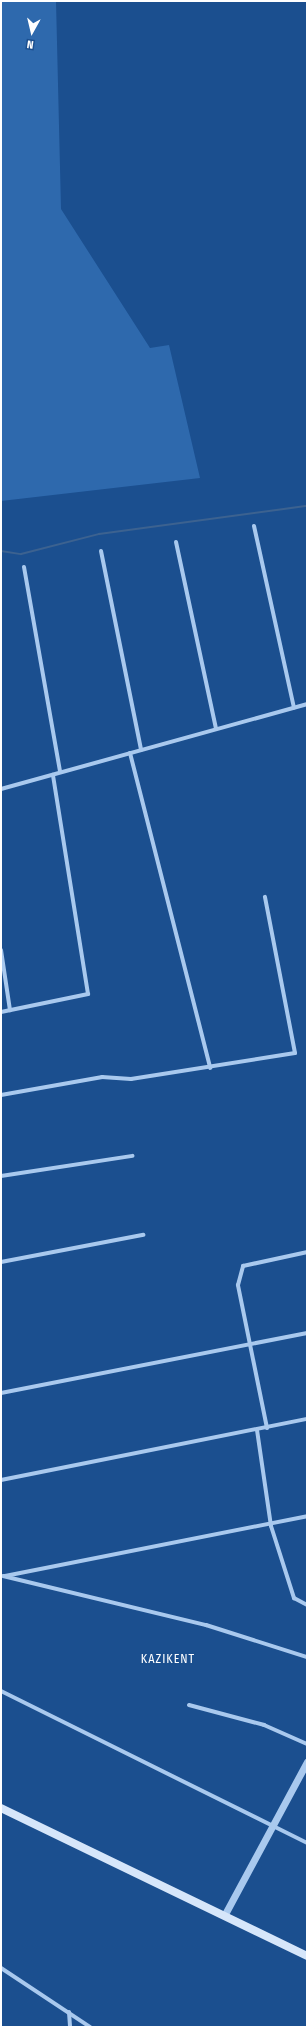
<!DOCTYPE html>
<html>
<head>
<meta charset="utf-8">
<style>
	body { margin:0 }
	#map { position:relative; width:308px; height:2028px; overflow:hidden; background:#1b4f8f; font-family:"Fira Sans Condensed",sans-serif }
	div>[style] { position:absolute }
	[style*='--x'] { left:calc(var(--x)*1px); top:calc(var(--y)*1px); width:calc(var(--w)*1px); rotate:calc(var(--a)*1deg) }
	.green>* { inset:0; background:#2e69ad }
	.stream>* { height:2px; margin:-1px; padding:0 1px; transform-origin:1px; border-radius:1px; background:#3c6290 }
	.minor>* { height:4px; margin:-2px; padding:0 2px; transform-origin:2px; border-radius:2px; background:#a9c9ee }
	.tertiary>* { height:7px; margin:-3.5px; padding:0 3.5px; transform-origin:3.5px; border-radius:3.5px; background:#a9c9ee }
	.secondary>* { height:8px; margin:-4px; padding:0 4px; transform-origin:4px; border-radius:4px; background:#d6e6fa }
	span { translate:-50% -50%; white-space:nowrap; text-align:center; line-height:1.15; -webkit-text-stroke:3px #1b4f8f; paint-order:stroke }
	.quarter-label { font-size:12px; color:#fff; letter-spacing:1px }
	.frame { position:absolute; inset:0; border:2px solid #fff; pointer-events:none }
	.north { position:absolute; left:12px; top:12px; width:40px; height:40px; -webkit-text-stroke:3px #1b4f8f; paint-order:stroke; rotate:188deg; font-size:11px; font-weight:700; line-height:16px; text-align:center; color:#fff }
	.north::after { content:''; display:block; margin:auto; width:14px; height:18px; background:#fff; clip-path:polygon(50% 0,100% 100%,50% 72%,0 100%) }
</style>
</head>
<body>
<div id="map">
	<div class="green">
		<i style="clip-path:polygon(1px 1px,56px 1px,61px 209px,150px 348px,169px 345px,200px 478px,1px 501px)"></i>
	</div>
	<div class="stream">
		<i style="--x:1;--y:551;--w:20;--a:9"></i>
		<i style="--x:21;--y:554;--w:81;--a:-14.4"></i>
		<i style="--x:99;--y:534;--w:210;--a:-7.7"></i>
	</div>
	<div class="minor">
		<i style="--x:254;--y:526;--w:186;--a:77.6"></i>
		<i style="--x:176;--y:542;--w:191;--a:77.9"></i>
		<i style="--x:101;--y:551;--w:203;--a:78.6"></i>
		<i style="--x:24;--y:567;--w:208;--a:80"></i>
		<i style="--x:130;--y:753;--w:325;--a:75.7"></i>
		<i style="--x:1;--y:789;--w:318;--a:-15.5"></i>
		<i style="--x:1;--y:950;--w:61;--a:81.5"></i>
		<i style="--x:1;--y:1012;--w:89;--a:-11.7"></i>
		<i style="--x:88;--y:994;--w:222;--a:-99.1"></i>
		<i style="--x:1;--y:1095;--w:103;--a:-10.1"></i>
		<i style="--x:102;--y:1077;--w:29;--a:4"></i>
		<i style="--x:131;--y:1079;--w:166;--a:-9"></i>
		<i style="--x:295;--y:1053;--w:159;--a:-100.9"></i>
		<i style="--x:1;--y:1176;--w:133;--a:-8.7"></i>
		<i style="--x:1;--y:1262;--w:145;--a:-10.8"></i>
		<i style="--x:1;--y:1393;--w:312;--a:-11.1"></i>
		<i style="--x:267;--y:1428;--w:146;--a:-101.5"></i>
		<i style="--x:238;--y:1285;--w:20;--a:-75"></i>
		<i style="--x:243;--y:1266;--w:66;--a:-12.3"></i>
		<i style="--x:257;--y:1430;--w:97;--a:81.7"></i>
		<i style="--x:271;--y:1526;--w:76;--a:72.3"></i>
		<i style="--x:294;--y:1598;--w:15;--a:28"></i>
		<i style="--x:1;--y:1480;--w:312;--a:-11.3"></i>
		<i style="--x:3;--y:1576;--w:209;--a:13.6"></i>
		<i style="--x:206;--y:1625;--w:106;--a:17.6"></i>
		<i style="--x:5;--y:1576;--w:308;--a:-11.2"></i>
		<i style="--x:1;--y:1691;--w:342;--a:26.4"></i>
		<i style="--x:189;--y:1705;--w:78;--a:14.9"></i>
		<i style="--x:264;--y:1725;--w:47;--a:23.8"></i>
		<i style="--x:1;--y:1968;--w:107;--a:33.5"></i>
		<i style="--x:69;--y:2012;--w:15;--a:86"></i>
	</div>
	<div class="tertiary">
		<i style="--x:225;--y:1914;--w:173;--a:-61.7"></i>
	</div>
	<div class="secondary">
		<i style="--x:1;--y:1808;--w:340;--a:25.8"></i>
	</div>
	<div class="quarter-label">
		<span style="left:168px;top:1660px">KAZIKENT</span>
	</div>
	<div class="frame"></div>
	<div class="north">N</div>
</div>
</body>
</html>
